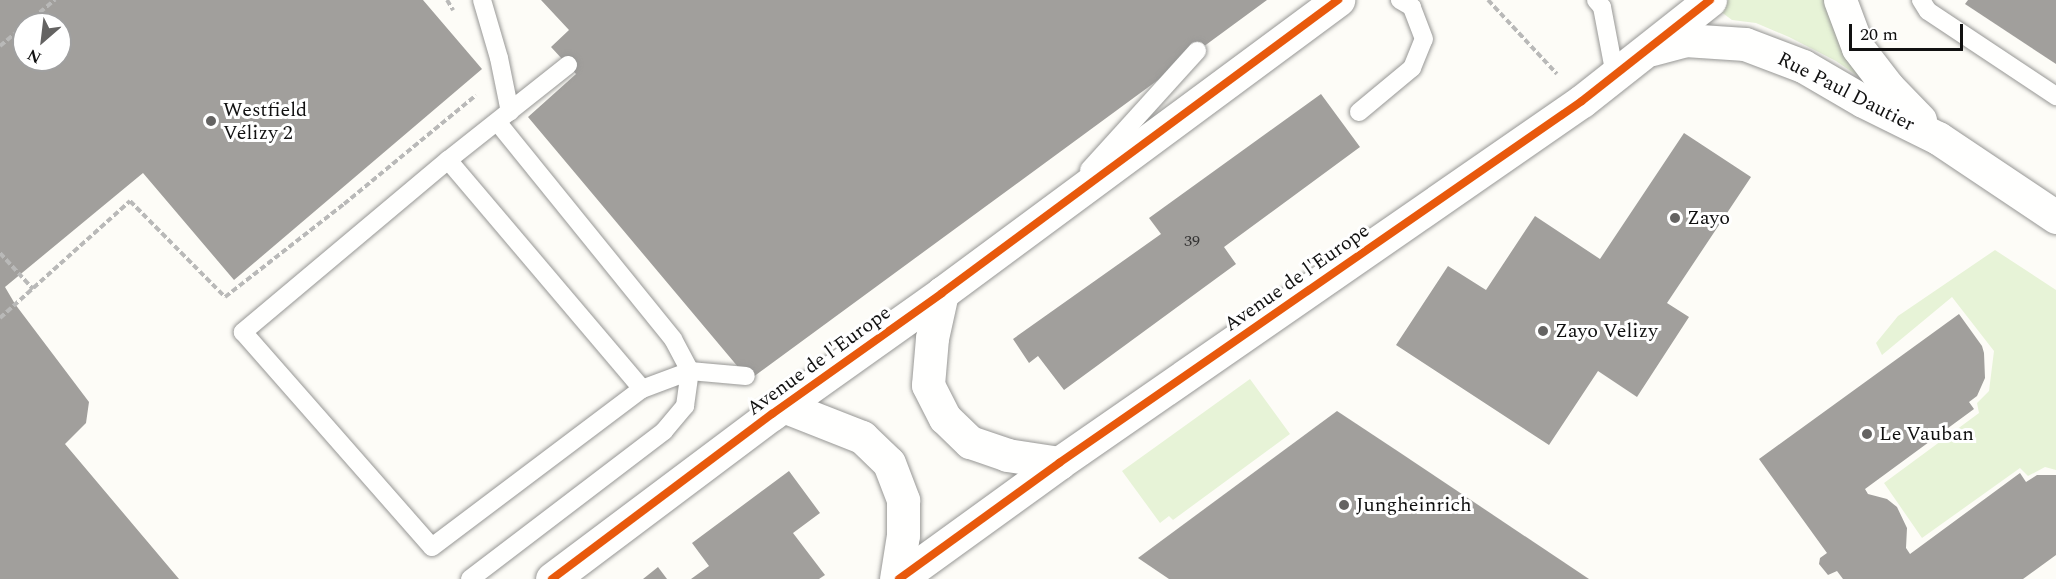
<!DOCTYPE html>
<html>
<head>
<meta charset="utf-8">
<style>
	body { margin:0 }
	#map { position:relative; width:2056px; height:579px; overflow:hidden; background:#fdfcf7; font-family:Spectral,serif }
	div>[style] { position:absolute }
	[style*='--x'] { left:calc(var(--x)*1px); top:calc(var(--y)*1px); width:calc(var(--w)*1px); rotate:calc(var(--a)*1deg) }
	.green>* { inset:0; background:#e7f3d7 }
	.building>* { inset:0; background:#a19f9c }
	.path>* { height:4px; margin-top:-2px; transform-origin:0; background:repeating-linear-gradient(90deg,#b9b9b8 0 6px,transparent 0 9px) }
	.roads { filter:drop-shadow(0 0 2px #979795) drop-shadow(0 0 2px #979795) }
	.service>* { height:18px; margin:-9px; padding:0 9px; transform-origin:9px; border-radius:9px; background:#fffffe }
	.minor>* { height:33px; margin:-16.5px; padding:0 16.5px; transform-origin:16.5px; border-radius:16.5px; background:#fffffe }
	.cycleway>* { height:8px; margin:-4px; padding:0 4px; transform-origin:4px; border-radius:4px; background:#e8590c }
	.dots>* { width:16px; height:16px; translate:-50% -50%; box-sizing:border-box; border:3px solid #fff; border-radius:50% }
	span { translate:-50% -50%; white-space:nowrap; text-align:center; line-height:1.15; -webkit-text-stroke:6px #fff; paint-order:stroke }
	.number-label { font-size:16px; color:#353434 }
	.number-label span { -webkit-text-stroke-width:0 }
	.street-label { font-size:20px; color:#111 }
	.poi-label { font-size:20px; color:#111 }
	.left { translate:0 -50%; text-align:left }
	.north { position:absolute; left:12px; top:12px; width:60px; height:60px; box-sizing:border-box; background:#fff; border:2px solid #a0a0a0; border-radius:50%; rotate:208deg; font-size:16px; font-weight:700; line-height:24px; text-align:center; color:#111 }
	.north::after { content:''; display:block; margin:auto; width:21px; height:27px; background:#646362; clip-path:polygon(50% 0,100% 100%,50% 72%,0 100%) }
	.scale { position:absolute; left:1849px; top:24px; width:114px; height:27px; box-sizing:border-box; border:3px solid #111; border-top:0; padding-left:8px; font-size:18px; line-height:21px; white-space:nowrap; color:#111; -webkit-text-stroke:4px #fff; paint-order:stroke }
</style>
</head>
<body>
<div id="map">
	<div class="green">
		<i style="clip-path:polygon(1728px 0,1834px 0,1880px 91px,1836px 61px,1789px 37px,1756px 23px,1732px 20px,1720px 11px)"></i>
		<i style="clip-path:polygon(1995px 250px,2056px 290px,2056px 470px,2045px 467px,2028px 476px,2020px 468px,1922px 538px,1884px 483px,1979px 413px,1977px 403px,1989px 391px,1994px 351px,1952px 297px,1882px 355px,1876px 343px,1898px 316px)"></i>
		<i style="clip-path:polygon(1250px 379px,1290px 434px,1173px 520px,1169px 516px,1160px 523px,1122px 471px)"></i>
	</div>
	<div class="building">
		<i style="clip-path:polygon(evenodd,0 0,423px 0,482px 69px,234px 280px,143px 173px,5px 287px,15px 304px,89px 402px,86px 423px,65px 444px,179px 579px,0 579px,0 0,24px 24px,60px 24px,60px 60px,24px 60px,24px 24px)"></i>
		<i style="clip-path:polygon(541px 0,1267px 0,749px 380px,528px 117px,576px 74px,551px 47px,569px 30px)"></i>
		<i style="clip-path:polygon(1968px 0,2056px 0,2056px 64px,1965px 4px)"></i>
		<i style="clip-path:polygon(1321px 94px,1360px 147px,1224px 247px,1236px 264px,1064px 390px,1038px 356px,1029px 363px,1013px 339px,1161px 234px,1149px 218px)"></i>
		<i style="clip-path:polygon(1684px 133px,1751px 177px,1667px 303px,1689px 317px,1637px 397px,1598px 371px,1549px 445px,1396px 345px,1448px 266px,1486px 290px,1535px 216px,1600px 259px)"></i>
		<i style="clip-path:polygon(1959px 314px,1982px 346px,1984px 353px,1985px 378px,1977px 396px,1969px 402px,1974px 409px,1865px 489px,1868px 494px,1887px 499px,1897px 507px,1907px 528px,1906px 548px,1910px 554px,2020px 473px,2026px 482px,2037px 475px,2056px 475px,2056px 555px,2023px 579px,1843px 579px,1837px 571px,1828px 575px,1819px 564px,1820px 558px,1827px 553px,1759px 459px)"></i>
		<i style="clip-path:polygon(1337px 411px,1399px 452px,1589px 579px,1169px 579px,1138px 558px)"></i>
		<i style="clip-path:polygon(789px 471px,820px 513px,793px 533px,825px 575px,819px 579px,691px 579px,709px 566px,692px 543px)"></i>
		<i style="clip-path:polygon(658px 567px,667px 579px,643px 579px)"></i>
	</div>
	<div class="path">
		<i style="--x:447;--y:0;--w:12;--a:59"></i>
		<i style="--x:1488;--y:0;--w:101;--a:47"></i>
		<i style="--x:26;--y:24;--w:38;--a:-40"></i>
		<i style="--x:0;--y:46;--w:31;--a:-40"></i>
		<i style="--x:0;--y:253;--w:49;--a:47.5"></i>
		<i style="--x:0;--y:318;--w:175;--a:-42"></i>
		<i style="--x:130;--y:201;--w:135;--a:45.3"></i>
		<i style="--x:225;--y:297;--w:151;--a:-38"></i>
		<i style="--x:344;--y:204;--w:171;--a:-39.5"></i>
	</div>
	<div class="roads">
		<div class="service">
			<i style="--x:482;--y:0;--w:60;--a:73.7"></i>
			<i style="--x:499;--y:58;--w:55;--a:78.5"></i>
			<i style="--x:1596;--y:0;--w:9;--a:49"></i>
			<i style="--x:1602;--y:7;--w:69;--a:79.2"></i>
			<i style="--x:1921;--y:0;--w:13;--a:58"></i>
			<i style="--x:1928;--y:11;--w:154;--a:33.6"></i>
			<i style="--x:568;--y:65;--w:153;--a:141.6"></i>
			<i style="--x:448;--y:160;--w:268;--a:140"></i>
			<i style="--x:243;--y:332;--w:286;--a:48.7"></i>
			<i style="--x:432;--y:547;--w:263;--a:-37"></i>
			<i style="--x:642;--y:389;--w:51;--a:-20.6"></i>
			<i style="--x:690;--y:371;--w:56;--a:5.1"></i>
			<i style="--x:1359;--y:112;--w:69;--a:-39.7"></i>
			<i style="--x:1412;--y:68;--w:31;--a:-68"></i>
			<i style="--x:1424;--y:39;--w:34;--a:-111"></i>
			<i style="--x:1412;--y:7;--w:14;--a:-150"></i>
			<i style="--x:448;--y:160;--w:300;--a:49.7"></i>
			<i style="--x:1089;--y:170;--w:161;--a:-47.8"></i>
			<i style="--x:470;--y:579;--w:244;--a:-37.3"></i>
			<i style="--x:664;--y:431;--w:33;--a:-50"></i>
			<i style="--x:685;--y:406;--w:35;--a:-82"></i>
			<i style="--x:690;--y:371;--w:36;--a:-118"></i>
			<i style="--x:673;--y:339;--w:279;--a:-129"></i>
		</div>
		<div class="minor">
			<i style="--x:1840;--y:0;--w:51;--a:69.4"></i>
			<i style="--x:1858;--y:48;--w:49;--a:52.4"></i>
			<i style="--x:1888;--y:87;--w:46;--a:45.9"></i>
			<i style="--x:1652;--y:49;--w:34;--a:-15"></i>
			<i style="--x:1685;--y:40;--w:60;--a:3.8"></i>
			<i style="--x:1745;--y:44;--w:62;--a:20.8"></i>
			<i style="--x:1803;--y:66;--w:69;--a:30.3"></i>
			<i style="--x:1863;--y:101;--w:84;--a:26.3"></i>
			<i style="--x:1938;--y:138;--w:142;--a:33.8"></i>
			<i style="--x:942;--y:293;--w:46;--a:102.5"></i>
			<i style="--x:932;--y:338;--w:47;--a:94.9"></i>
			<i style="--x:928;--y:385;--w:37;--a:63"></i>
			<i style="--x:945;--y:418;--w:35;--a:44"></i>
			<i style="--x:970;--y:442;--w:39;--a:19"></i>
			<i style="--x:1007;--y:455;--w:53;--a:8.7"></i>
			<i style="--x:783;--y:406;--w:85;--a:21.4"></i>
			<i style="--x:862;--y:437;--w:37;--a:44"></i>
			<i style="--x:889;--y:463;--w:40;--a:69"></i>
			<i style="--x:903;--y:500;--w:35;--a:90"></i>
			<i style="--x:903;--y:535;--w:45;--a:99"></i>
			<i style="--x:552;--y:579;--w:275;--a:-36.9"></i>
			<i style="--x:772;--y:414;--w:209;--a:-35.4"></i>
			<i style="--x:942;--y:293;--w:493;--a:-36.5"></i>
			<i style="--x:899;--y:579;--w:198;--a:-35.9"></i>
			<i style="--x:1059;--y:463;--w:636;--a:-34.69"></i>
			<i style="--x:1582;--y:101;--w:163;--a:-38.3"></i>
		</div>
	</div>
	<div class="cycleway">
		<i style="--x:552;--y:579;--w:275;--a:-36.9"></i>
		<i style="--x:772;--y:414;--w:209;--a:-35.4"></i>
		<i style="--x:942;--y:293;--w:493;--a:-36.5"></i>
		<i style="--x:899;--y:579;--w:198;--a:-35.9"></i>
		<i style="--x:1059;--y:463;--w:636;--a:-34.69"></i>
		<i style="--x:1582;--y:101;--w:163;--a:-38.3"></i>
	</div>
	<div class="dots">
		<i style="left:211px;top:121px;background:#646362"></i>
		<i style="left:1675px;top:218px;background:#646362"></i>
		<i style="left:1543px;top:331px;background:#646362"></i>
		<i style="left:1867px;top:434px;background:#646362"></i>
		<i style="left:1344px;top:505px;background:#646362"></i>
	</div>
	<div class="number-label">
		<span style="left:1192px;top:241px">39</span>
	</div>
	<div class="street-label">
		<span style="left:1846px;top:92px;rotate:27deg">Rue Paul Dautier</span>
		<span style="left:1297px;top:278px;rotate:-35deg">Avenue de l'Europe</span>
		<span style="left:819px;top:361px;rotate:-36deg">Avenue de l'Europe</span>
	</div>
	<div class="poi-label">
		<span class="left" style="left:223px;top:122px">Westfield<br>Vélizy 2</span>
		<span class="left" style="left:1687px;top:218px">Zayo</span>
		<span class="left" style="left:1555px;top:331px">Zayo Velizy</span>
		<span class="left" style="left:1879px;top:434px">Le Vauban</span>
		<span class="left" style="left:1356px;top:505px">Jungheinrich</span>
	</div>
	<div class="north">N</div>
	<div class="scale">20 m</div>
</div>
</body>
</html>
